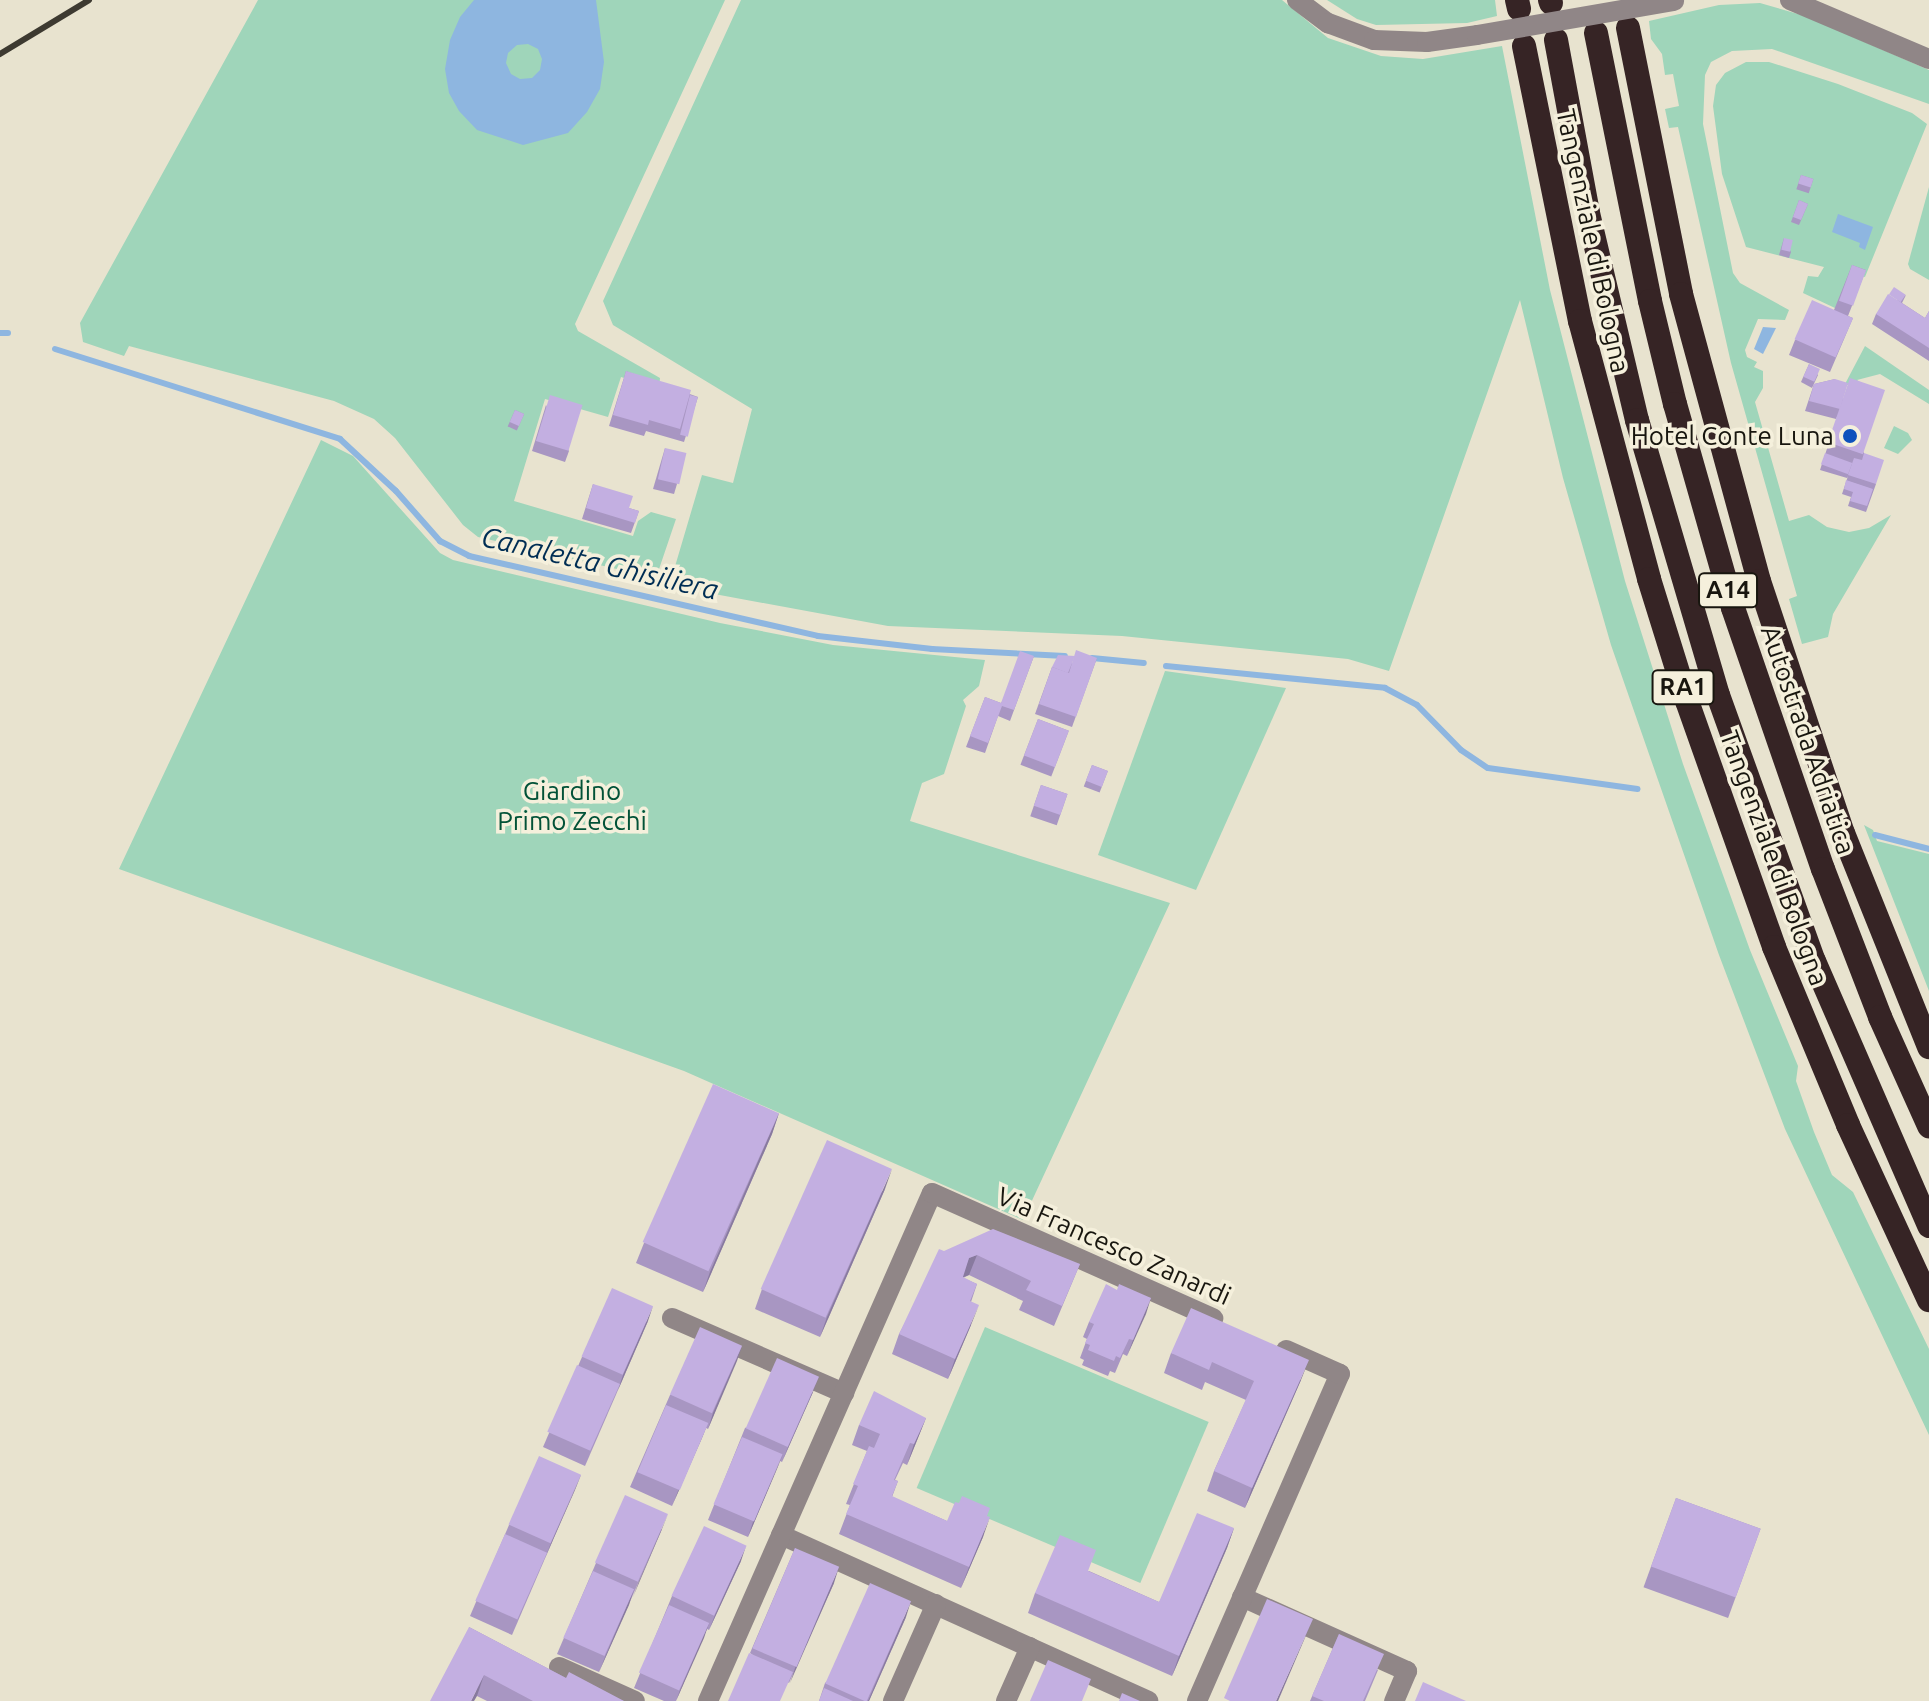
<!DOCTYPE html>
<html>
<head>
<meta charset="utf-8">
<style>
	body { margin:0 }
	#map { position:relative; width:1929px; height:1701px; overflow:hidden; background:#e8e3cf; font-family:Ubuntu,sans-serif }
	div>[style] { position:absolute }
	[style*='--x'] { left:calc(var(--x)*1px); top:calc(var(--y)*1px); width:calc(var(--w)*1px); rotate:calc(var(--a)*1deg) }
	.green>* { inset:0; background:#9fd5ba; transform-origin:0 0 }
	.water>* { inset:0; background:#8eb6e0 }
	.stream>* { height:6px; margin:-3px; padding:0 3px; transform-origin:3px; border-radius:3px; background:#8eb6e0 }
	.minor>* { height:20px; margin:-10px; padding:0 10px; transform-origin:10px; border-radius:10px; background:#908687 }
	.highway>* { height:24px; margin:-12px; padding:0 12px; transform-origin:12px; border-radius:12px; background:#362425 }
	.rail>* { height:6px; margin:-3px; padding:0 3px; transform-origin:3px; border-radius:3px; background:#3d3a31 }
	.minor-bridge>* { height:20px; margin:-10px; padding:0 10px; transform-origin:10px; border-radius:10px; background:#908687 }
	.wall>* { inset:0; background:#a896c2; transform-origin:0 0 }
	.shaded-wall>* { inset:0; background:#887a9e }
	.building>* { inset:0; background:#c3afe1; transform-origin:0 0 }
	.dots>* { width:22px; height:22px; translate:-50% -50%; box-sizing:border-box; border:4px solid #f5f0dc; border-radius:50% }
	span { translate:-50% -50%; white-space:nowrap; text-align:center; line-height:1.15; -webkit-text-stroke:7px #f5f0dc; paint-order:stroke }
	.shield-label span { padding:2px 6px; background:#f5f0dc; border:2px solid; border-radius:6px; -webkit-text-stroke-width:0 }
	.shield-label { font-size:24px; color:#18160f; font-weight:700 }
	.street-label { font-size:26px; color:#18160f }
	.poi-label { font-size:26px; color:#18160f }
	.right { translate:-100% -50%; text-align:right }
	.park-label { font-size:26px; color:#025237 }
	.water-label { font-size:28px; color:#002e54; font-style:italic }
</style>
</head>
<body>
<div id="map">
	<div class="green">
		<i style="clip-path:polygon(258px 0,725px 0,575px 324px,578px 331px,660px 378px,659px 389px,621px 377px,608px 417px,545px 399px,514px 501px,633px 536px,638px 521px,651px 512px,676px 519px,656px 578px,478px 537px,463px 525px,395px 438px,374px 419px,334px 401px,129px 346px,124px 356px,83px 342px,80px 323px)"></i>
		<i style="clip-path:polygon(741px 0,1282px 0,1328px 38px,1381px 56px,1423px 59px,1502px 46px,1550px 290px,1625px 581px,1683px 764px,1750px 950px,1798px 1066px,1796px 1081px,1814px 1132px,1832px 1175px,1853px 1192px,1929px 1349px,1929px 1435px,1785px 1129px,1719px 955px,1611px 645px,1563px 478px,1520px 300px,1389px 671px,1348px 659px,1122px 636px,888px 626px,709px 593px,671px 580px,702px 475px,733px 483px,752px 409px,613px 325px,603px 301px)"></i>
		<i style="clip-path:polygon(1327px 0,1495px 0,1497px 16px,1467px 23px,1376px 25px,1357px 19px)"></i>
		<i style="clip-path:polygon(1760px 3px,1805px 16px,1929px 70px,1929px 104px,1772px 49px,1732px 51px,1711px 62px,1705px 75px,1703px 124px,1733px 273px,1740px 283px,1789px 310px,1785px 320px,1758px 319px,1745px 350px,1747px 357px,1757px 362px,1754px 367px,1763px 371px,1763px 388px,1755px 402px,1789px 521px,1809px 515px,1827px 527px,1849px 532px,1869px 528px,1891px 515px,1833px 614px,1828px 637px,1802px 644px,1789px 599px,1797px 596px,1731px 363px,1678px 127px,1669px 128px,1665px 109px,1679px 106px,1673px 74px,1665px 75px,1662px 54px,1651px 39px,1649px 21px,1719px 5px)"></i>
		<i style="clip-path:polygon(1746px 62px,1769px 62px,1838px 84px,1912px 113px,1927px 124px,1865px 277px,1862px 276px,1835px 308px,1803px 293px,1808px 276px,1818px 277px,1824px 267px,1746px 247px,1722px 174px,1713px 106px,1716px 85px,1725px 73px)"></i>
		<i style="clip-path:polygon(1929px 187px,1929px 280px,1910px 269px,1908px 264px)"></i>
		<i style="clip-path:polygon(1865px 346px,1929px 390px,1929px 404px,1880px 374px,1857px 380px,1882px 398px,1845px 384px)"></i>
		<i style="clip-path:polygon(1894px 426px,1908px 433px,1912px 440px,1898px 454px,1884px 448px)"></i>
		<i style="clip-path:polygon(321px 440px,353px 456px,440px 553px,453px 560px,720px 623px,833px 645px,985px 660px,979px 686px,963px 700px,966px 706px,944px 774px,922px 783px,910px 821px,1170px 903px,1023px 1220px,684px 1071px,119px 869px)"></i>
		<i style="clip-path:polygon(1165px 671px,1286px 688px,1196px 890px,1098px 855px)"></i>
		<i style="clip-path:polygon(1864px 825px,1873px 830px,1877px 841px,1929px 854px,1929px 991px)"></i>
		<i style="left:985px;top:1327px;width:243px;height:175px;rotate:23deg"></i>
	</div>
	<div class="water">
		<i style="clip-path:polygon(evenodd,474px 0,596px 0,604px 62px,600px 89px,587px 112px,568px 133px,523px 145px,477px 130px,459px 111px,449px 93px,445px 69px,450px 40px,460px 17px,474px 0,528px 44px,538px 49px,542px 59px,540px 70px,532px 78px,520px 79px,511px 74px,506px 63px,508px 53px,517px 45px,528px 44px)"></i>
		<i style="clip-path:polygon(1838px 214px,1873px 227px,1865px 250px,1859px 247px,1860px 243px,1832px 232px)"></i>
		<i style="clip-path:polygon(1763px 327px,1776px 328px,1763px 354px,1754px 349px)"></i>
	</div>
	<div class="stream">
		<i style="--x:0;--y:333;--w:8;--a:0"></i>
		<i style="--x:55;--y:349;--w:299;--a:17.5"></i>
		<i style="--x:340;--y:439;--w:76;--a:42.9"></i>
		<i style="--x:396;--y:491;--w:67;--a:48.7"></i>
		<i style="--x:440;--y:541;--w:33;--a:27"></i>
		<i style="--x:469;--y:556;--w:358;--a:12.9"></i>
		<i style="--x:818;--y:636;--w:115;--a:6.5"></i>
		<i style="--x:932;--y:649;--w:133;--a:3"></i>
		<i style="--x:1092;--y:658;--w:52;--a:5.5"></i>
		<i style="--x:1166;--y:666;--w:220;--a:5.7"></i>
		<i style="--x:1385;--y:688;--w:36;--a:28"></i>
		<i style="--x:1417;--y:705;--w:63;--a:45.6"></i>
		<i style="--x:1461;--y:750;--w:32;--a:34"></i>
		<i style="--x:1488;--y:768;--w:151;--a:8"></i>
		<i style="--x:1875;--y:835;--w:56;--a:14.5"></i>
	</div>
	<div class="minor">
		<i style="--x:1297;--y:0;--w:39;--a:37"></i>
		<i style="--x:1328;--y:23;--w:49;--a:20.3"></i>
		<i style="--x:1374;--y:40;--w:53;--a:2.2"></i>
		<i style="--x:1427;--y:42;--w:50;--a:-8"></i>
		<i style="--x:1790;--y:0;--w:151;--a:23"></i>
		<i style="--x:672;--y:1318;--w:188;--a:23.6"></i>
		<i style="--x:781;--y:1535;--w:403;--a:24.3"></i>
		<i style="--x:1242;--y:1597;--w:181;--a:24.2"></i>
		<i style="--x:1407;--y:1671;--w:33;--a:113"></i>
		<i style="--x:559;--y:1667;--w:83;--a:24.1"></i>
		<i style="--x:708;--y:1701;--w:555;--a:-66.21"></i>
		<i style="--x:932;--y:1193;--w:308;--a:24"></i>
		<i style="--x:893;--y:1701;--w:106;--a:-66.1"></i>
		<i style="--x:1006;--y:1701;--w:59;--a:-66"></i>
		<i style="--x:1197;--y:1701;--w:357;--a:-66.4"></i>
		<i style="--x:1340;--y:1374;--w:59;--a:-156"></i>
	</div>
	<div class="highway">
		<i style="--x:1517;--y:0;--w:9;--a:77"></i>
		<i style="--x:1550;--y:0;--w:3;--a:72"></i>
		<i style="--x:1628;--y:28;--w:271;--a:78.7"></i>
		<i style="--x:1681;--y:294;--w:297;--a:74.8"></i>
		<i style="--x:1759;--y:581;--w:266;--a:71.6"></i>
		<i style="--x:1843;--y:833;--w:231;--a:68.1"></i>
		<i style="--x:1596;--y:33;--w:273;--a:78.6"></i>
		<i style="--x:1650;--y:301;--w:106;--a:76.4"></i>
		<i style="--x:1675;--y:404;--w:212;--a:74.1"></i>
		<i style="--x:1733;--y:608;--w:276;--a:71"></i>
		<i style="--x:1823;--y:869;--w:159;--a:68.9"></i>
		<i style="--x:1880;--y:1017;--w:120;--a:65.8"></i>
		<i style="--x:1556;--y:40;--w:176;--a:79.5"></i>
		<i style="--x:1588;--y:213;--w:213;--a:76.7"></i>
		<i style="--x:1637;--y:420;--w:287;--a:73.6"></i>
		<i style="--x:1718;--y:695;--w:283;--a:70.2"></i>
		<i style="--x:1814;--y:961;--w:289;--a:66.5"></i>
		<i style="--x:1524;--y:46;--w:281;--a:78.5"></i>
		<i style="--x:1580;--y:321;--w:267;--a:75"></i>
		<i style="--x:1649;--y:579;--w:128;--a:72.7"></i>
		<i style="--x:1687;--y:701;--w:261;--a:70.5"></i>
		<i style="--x:1774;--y:947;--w:193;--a:67.4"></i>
		<i style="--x:1848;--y:1125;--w:193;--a:65.2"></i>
	</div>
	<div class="rail">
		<i style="--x:0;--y:54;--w:104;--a:-31.2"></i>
	</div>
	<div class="minor-bridge">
		<i style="--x:1477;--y:35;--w:200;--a:-9.8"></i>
	</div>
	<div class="wall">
		<i style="left:1801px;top:175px;width:13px;height:15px;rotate:18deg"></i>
		<i style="clip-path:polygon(1799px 200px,1808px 204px,1799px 225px,1791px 222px)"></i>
		<i style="clip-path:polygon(1784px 238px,1791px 252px,1789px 258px,1779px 255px)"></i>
		<i style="clip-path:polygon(1852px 265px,1866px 270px,1848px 316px,1853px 318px,1830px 372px,1789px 355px,1795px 340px,1834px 310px)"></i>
		<i style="clip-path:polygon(1906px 295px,1902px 303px,1925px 318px,1929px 311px,1929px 361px,1872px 324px,1876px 314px)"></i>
		<i style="clip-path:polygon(1809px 364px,1818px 375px,1812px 388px,1801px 382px)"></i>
		<i style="clip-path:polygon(626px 371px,698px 397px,684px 442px,646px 431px,644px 436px,609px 426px)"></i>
		<i style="clip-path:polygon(1835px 379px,1876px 484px,1866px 512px,1848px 506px,1851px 497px,1842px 494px,1848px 476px,1847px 478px,1820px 470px,1838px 415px,1836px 419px,1805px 411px,1814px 384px)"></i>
		<i style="clip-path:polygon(546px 405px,569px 451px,565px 462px,532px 451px)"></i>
		<i style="left:515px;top:410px;width:10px;height:18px;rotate:24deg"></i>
		<i style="clip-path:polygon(665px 448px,677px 484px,674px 494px,653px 489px)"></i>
		<i style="clip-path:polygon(593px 484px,629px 508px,639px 511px,631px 533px,582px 519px)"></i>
		<i style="clip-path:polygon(1034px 656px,1010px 721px,998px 716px,985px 753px,966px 747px,985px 697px,1001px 703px)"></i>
		<i style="clip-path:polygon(1097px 658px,1072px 727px,1035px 714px,1052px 667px)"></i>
		<i style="left:1038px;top:719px;width:33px;height:49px;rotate:21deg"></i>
		<i style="left:1092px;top:765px;width:17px;height:23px;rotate:21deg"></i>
		<i style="left:1041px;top:785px;width:28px;height:33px;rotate:19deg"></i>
		<i style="clip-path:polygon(779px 1113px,772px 1134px,703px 1292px,636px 1263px,644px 1243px)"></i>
		<i style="clip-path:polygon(885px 1189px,820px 1337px,755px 1309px,762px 1289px)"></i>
		<i style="clip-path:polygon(944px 1251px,1080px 1264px,1054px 1326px,1019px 1310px,1023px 1301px,969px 1275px,963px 1278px,977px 1284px,971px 1302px,971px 1325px,948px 1379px,892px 1354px,899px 1334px)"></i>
		<i style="clip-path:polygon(1117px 1290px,1151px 1298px,1127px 1356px,1123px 1354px,1115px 1373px,1110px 1371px,1108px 1376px,1082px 1365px,1084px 1360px,1080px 1358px,1087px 1339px,1083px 1337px,1089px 1322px)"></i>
		<i style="clip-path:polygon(648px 1321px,585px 1466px,543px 1447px,582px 1357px)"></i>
		<i style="clip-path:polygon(742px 1346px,708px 1429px,706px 1428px,672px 1506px,630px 1487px,670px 1395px)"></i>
		<i style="clip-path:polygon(1171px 1353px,1301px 1380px,1245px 1508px,1207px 1491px,1214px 1471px,1246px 1400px,1205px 1382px,1202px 1390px,1164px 1373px)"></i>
		<i style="clip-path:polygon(813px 1392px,782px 1462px,780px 1461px,748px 1537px,708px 1520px,745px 1428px)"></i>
		<i style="clip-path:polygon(926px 1418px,907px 1465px,903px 1463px,895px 1480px,898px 1481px,892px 1497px,947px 1521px,987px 1516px,983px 1537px,961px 1588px,839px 1534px,850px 1505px,846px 1504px,867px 1451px,852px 1445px,859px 1425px)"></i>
		<i style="clip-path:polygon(581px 1475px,512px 1635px,470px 1616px,509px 1525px)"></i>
		<i style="left:1676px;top:1498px;width:90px;height:95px;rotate:20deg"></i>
		<i style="clip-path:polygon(1234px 1528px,1227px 1548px,1172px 1676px,1028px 1613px,1035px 1593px,1089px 1571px,1159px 1602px)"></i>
		<i style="clip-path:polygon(662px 1529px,599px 1672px,557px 1654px,596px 1563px)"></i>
		<i style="clip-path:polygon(795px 1548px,834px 1583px,789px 1683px,750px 1653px)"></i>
		<i style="clip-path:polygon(741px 1561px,709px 1630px,707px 1629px,676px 1701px,664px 1701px,634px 1688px,672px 1596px)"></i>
		<i style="clip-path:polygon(906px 1617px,869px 1701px,819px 1701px,825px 1683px)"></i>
		<i style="clip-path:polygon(469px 1627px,566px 1678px,624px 1701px,487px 1701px,477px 1696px)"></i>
		<i style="clip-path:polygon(1339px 1634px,1378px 1670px,1365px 1701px,1310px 1701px)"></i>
	</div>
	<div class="shaded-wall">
		<i style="clip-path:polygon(779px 1113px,772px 1134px,703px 1292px,710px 1272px)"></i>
		<i style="clip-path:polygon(892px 1169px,885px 1189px,820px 1337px,827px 1317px)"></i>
		<i style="clip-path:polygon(977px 1255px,969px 1275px,961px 1278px,969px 1258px)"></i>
		<i style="clip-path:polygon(1151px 1298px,1146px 1314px,1127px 1356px,1133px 1340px)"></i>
		<i style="clip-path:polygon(979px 1305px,971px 1325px,948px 1379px,955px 1359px)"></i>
		<i style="clip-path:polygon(653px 1306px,648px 1321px,618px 1390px,623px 1375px)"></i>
		<i style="clip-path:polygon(742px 1346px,737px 1361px,708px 1429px,713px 1413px)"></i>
		<i style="clip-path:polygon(1309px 1360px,1301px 1380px,1245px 1508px,1252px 1488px)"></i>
		<i style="clip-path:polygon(819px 1377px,813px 1392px,782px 1462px,788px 1447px)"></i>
		<i style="clip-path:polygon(926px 1418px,918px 1438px,907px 1465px,914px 1444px)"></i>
		<i style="clip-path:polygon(708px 1423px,702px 1438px,672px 1506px,678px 1491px)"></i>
		<i style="clip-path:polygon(783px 1454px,777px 1469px,748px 1537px,753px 1522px)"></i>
		<i style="clip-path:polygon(581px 1475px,575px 1490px,545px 1558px,551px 1543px)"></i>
		<i style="clip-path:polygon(668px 1514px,662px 1529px,633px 1597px,639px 1581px)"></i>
		<i style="clip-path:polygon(990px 1517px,983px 1537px,961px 1588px,969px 1567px)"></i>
		<i style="clip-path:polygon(1234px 1528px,1227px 1548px,1172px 1676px,1179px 1656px)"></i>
		<i style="clip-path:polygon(746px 1546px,741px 1561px,709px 1630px,715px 1615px)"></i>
		<i style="clip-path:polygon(839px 1567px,834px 1583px,790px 1683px,795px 1668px)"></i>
		<i style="clip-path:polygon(634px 1589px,629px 1605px,599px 1672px,605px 1657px)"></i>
		<i style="clip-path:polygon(911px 1601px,906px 1617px,869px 1701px,868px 1701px)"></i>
		<i style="clip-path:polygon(1313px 1619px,1278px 1701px,1276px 1701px)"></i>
		<i style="clip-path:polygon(709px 1623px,704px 1638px,676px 1701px,680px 1690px)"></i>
		<i style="clip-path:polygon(484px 1675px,477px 1696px,474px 1701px,471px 1701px)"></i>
	</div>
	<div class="building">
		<i style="left:1801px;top:175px;width:13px;height:9px;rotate:18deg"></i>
		<i style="clip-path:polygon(1799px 200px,1808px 204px,1801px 220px,1793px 217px)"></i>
		<i style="left:1784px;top:238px;width:9px;height:12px;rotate:13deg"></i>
		<i style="left:1852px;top:265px;width:15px;height:38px;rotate:20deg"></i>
		<i style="left:1894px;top:287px;width:14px;height:9px;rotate:34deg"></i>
		<i style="clip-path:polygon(1888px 294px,1925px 318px,1929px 311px,1929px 348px,1876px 314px)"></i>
		<i style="left:1812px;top:300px;width:45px;height:43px;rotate:24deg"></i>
		<i style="left:1809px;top:364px;width:12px;height:14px;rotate:24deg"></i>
		<i style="clip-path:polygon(626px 371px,691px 390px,680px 429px,649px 420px,648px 425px,613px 415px)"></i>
		<i style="left:1850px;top:378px;width:37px;height:68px;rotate:19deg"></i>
		<i style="clip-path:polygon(1835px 379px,1848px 383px,1840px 409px,1809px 401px,1814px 384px)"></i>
		<i style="left:550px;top:395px;width:34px;height:48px;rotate:17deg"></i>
		<i style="left:690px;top:395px;width:8px;height:41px;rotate:14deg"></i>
		<i style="left:515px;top:410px;width:10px;height:13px;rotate:24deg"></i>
		<i style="left:665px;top:448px;width:22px;height:32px;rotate:13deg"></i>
		<i style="left:1825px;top:453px;width:29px;height:12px;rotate:20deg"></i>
		<i style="clip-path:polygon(1864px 453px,1884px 460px,1876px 484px,1848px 475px,1854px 458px,1862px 460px)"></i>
		<i style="clip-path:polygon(1846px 480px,1873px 489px,1867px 506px,1850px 501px,1853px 492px,1844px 489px)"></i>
		<i style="clip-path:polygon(593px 484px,633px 496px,629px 508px,639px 511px,635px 523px,586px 508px)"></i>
		<i style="clip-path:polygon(1076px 650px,1097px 658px,1076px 717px,1039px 704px,1052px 667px,1069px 673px)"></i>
		<i style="clip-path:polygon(1020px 651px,1034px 656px,1014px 710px,1002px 706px,988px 743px,970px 736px,985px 697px,1001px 703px)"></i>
		<i style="clip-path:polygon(1058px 655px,1075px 656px,1068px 673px,1052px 667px)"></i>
		<i style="left:1038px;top:719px;width:33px;height:39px;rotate:21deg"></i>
		<i style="left:1092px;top:765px;width:17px;height:17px;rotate:21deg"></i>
		<i style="left:1041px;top:785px;width:28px;height:22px;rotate:19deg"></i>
		<i style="left:713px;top:1084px;width:72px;height:173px;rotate:24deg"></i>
		<i style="left:827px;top:1140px;width:71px;height:163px;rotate:24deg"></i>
		<i style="clip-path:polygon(993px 1229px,1080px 1264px,1062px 1306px,1026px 1290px,1031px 1281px,977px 1255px,969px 1258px,963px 1277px,977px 1284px,970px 1301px,979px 1305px,955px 1359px,899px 1334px,939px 1249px,944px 1251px)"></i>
		<i style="clip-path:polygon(1106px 1284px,1117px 1290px,1119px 1284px,1151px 1298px,1133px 1340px,1129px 1339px,1120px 1358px,1116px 1356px,1114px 1361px,1088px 1350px,1090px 1345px,1085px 1343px,1094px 1324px,1089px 1322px)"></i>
		<i style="left:612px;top:1288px;width:45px;height:75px;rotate:24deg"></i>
		<i style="clip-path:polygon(1191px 1308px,1309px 1360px,1252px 1488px,1214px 1471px,1254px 1381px,1212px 1362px,1209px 1370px,1171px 1353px)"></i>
		<i style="left:700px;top:1327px;width:46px;height:74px;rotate:24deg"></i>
		<i style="left:777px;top:1358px;width:46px;height:77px;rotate:24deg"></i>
		<i style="left:577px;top:1365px;width:47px;height:73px;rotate:24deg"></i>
		<i style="clip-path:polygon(874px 1391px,926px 1418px,914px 1444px,910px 1443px,894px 1480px,898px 1481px,892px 1496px,947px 1521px,955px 1502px,959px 1503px,962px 1496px,990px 1508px,987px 1516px,990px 1517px,969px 1567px,846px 1514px,858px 1486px,853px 1484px,869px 1446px,874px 1448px,880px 1434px,859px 1425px)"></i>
		<i style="left:666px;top:1405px;width:46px;height:73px;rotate:23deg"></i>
		<i style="left:742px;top:1437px;width:44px;height:73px;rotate:23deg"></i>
		<i style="left:539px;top:1456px;width:46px;height:75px;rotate:24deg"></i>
		<i style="left:625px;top:1495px;width:47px;height:74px;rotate:24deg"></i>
		<i style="left:1676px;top:1498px;width:90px;height:73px;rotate:20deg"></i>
		<i style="clip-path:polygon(1197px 1513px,1234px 1528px,1179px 1656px,1035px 1593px,1060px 1535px,1096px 1550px,1088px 1571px,1159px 1602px)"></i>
		<i style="left:704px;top:1526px;width:47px;height:77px;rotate:25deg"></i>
		<i style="left:505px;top:1534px;width:46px;height:73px;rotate:24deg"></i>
		<i style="left:795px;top:1548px;width:48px;height:109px;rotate:23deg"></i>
		<i style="left:593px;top:1571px;width:45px;height:73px;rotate:24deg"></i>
		<i style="left:870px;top:1583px;width:45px;height:110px;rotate:24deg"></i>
		<i style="clip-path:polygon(1267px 1599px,1313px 1619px,1276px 1701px,1230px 1701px,1224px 1698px)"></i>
		<i style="left:669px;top:1605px;width:44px;height:74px;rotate:24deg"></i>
		<i style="clip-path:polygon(469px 1627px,566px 1678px,569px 1672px,624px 1701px,533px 1701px,484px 1675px,471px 1701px,430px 1701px)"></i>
		<i style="clip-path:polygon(1339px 1634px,1384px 1654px,1363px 1701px,1324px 1701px,1312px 1696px)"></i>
		<i style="clip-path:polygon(749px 1653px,793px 1672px,780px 1701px,728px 1701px)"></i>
		<i style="clip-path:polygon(1048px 1660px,1091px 1679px,1082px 1701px,1030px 1701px)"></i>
		<i style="clip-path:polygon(1423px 1682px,1466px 1701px,1415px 1701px)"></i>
		<i style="clip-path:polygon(824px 1688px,853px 1701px,819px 1701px)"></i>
		<i style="clip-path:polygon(1122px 1693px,1140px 1701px,1119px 1701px)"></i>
	</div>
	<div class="dots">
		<i style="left:1850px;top:436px;background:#0e52bd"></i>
	</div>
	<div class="shield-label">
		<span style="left:1728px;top:590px">A14</span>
		<span style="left:1683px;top:687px">RA1</span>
	</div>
	<div class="street-label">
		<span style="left:1593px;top:241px;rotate:78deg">Tangenziale di Bologna</span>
		<span style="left:1808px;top:740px;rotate:71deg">Autostrada Adriatica</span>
		<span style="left:1774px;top:858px;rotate:70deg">Tangenziale di Bologna</span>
		<span style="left:1114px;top:1246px;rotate:24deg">Via Francesco Zanardi</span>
	</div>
	<div class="poi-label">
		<span class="right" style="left:1834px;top:436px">Hotel Conte Luna</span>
	</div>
	<div class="park-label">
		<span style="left:572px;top:806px">Giardino<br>Primo Zecchi</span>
	</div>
	<div class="water-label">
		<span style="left:600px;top:563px;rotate:13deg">Canaletta Ghisiliera</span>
	</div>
</div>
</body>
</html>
